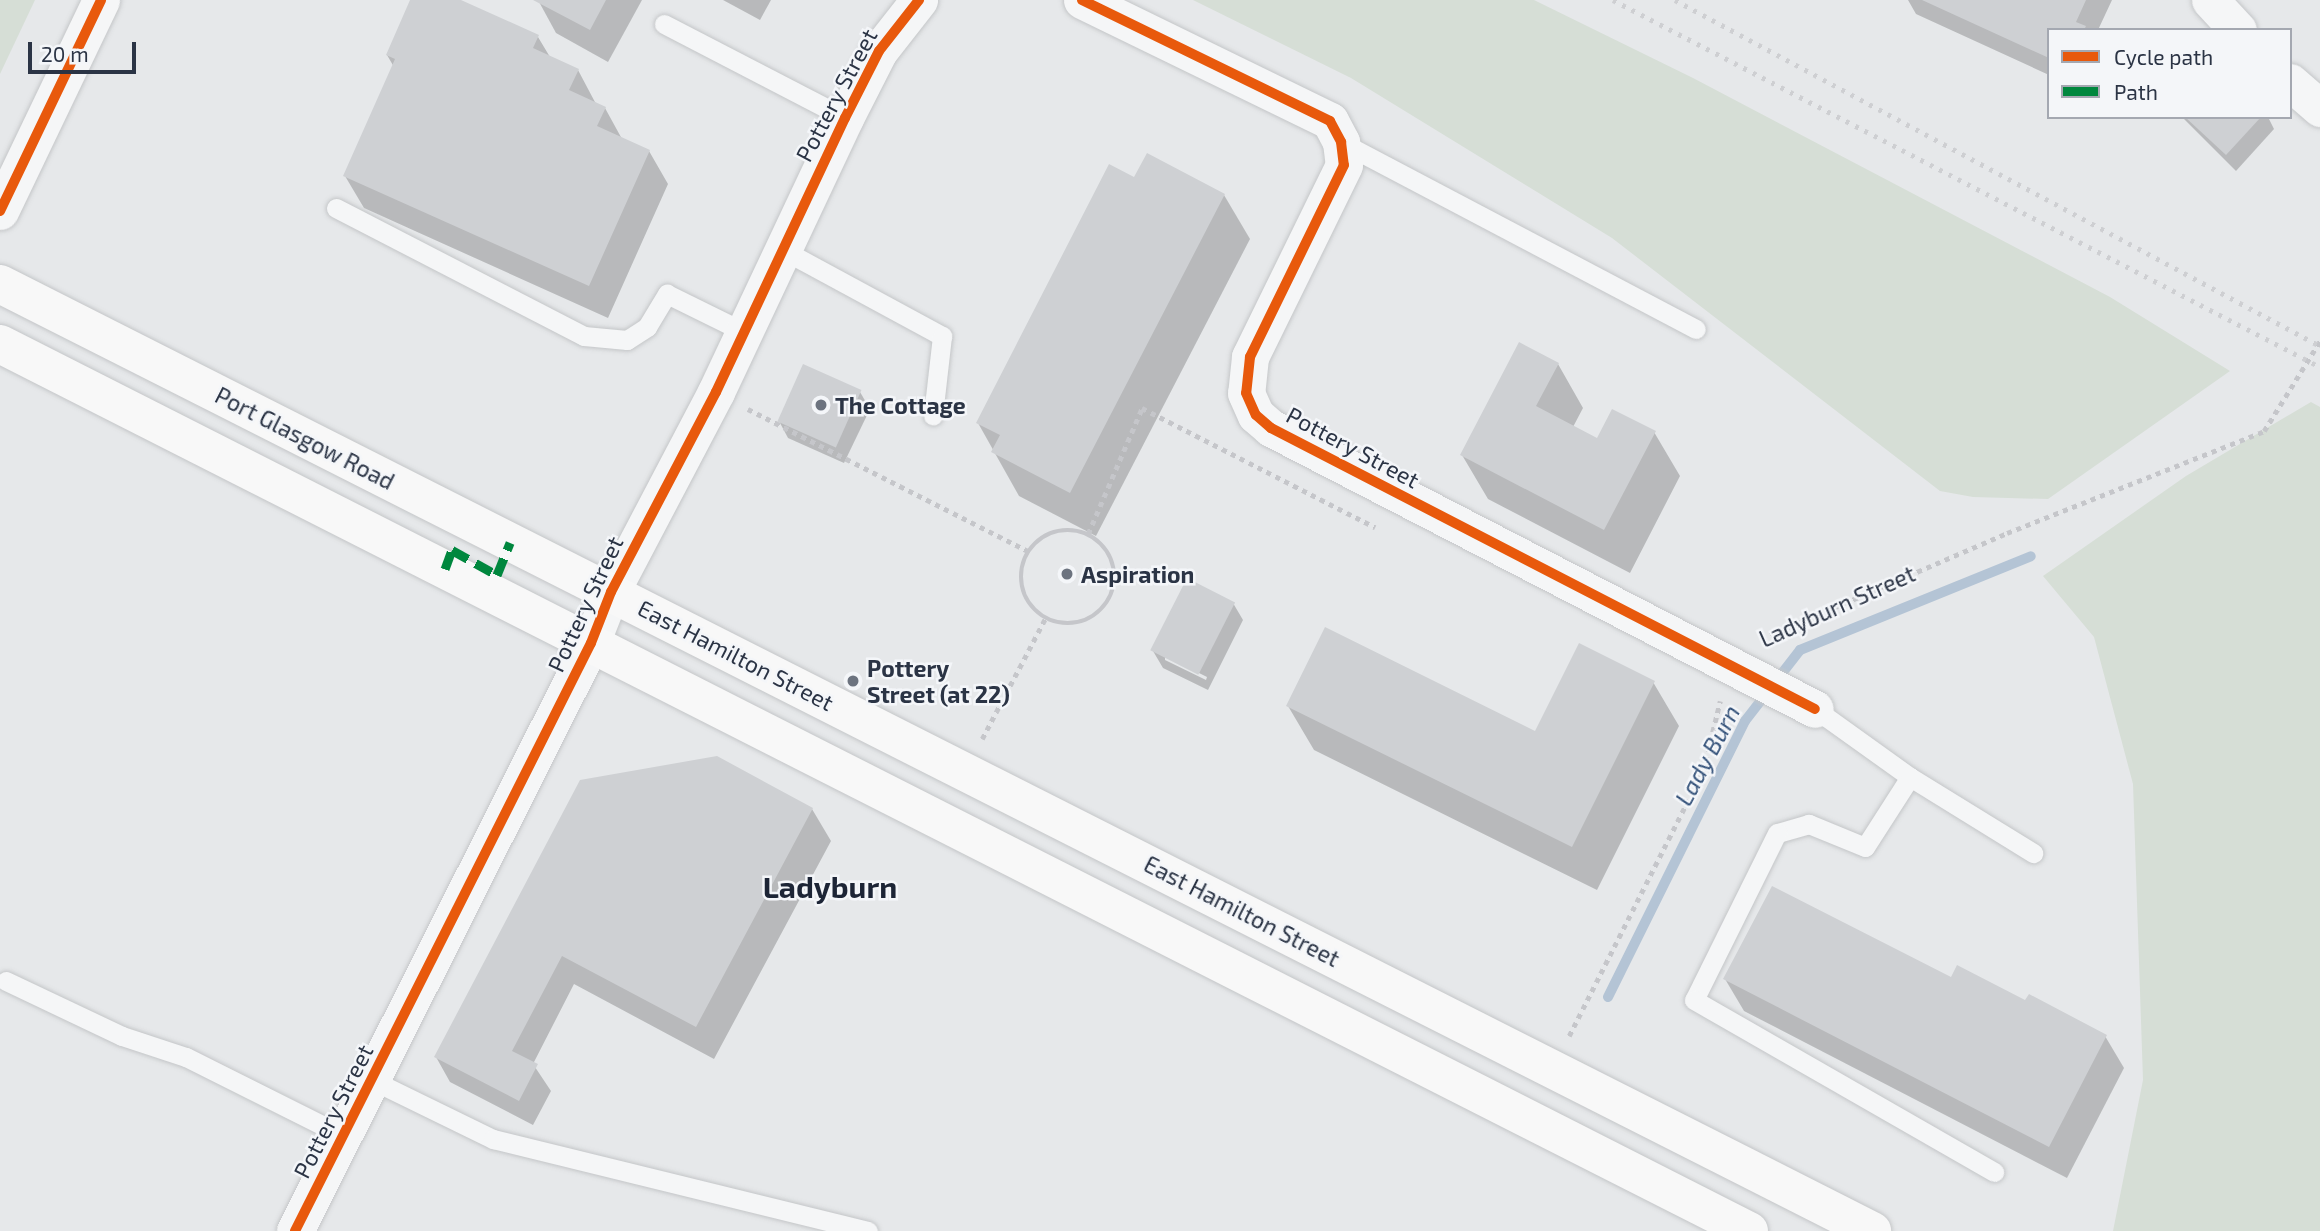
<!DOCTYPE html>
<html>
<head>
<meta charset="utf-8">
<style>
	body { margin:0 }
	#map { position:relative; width:2320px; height:1231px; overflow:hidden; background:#e6e8ea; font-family:"Exo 2",sans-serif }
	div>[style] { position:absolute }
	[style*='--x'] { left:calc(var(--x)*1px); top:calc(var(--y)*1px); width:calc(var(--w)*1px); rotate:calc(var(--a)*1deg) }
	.green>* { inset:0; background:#d6ded6 }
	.shadow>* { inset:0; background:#0003 }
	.stream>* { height:10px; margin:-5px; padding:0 5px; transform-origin:5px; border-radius:5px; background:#b4c4d5 }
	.building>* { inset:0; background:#ced0d3; transform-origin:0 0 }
	.path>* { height:4.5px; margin-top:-2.25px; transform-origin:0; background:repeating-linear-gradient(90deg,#c5c6ca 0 5px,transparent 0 10px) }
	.path>.ring { margin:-2.25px; padding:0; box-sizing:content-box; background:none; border:4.5px solid #c5c6ca; border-radius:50% }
	.roads { filter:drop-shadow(0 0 2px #c4c6c8) drop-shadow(0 0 2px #c4c6c8) }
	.service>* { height:19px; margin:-9.5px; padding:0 9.5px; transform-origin:9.5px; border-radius:9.5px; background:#f5f6f7 }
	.minor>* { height:37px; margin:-18.5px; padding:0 18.5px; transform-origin:18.5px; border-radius:18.5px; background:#f5f6f7 }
	.trunk>* { height:38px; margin:-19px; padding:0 19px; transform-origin:19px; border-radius:19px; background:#f8f8f8 }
	.rail>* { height:5px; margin-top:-2.5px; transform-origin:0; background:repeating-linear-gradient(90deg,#cecfd2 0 3.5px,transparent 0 10.5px) }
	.quiet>* { height:9px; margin-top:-4.5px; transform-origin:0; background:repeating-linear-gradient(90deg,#00873e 0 18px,transparent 0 27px) }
	.cycleway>* { height:10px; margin:-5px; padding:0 5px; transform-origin:5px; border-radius:5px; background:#e8590c }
	.dots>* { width:19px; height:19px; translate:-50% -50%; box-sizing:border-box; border:4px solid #f4f6f9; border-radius:50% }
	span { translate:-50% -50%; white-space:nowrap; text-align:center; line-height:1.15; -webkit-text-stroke:5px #f4f6f9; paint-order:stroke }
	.street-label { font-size:23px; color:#2b3445 }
	.poi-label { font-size:23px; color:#2b3445; font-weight:700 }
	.left { translate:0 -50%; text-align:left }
	.water-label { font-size:24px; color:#34527a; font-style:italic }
	.district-label { font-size:30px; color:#1d2536; font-weight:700 }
	.legend { position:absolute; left:2047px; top:28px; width:245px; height:91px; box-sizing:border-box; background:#f4f6f9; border:2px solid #a4a8b1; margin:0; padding:9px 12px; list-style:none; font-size:21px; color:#2b3445 }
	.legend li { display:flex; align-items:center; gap:14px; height:35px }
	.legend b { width:35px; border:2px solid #a4a8b1 }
	.scale { position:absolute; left:28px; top:42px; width:108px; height:32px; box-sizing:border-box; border:4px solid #2b3445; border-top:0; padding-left:9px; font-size:21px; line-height:24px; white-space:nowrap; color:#2b3445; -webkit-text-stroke:5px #f4f6f9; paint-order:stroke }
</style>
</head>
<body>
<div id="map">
	<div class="green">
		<i style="clip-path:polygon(0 0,35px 0,0 74px)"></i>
		<i style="clip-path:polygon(1193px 0,1534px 0,1693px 78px,2110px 297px,2230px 371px,2048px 499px,1973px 497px,1940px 491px,1612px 238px,1351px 78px)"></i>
		<i style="clip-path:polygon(2311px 402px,2320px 407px,2320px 1231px,2113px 1231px,2143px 1080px,2133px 784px,2094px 637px,2043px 576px,2186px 476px)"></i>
	</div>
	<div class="shadow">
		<i style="clip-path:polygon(412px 0,457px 0,538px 37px,550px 57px,578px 70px,596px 104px,605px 108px,622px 139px,649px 151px,668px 184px,608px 318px,364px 208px,345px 176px,394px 67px,387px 55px)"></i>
		<i style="clip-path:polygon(538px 0,642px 0,608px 62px,556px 33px)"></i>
		<i style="clip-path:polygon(723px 0,771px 0,760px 20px)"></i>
		<i style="clip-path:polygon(1908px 0,2112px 0,2098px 30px,2049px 30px,2049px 75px,1916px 14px)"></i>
		<i style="clip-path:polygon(2182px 117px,2268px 117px,2274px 129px,2236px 171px)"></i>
		<i style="clip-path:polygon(1135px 179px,1224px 195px,1250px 239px,1096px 536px,1019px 496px,978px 423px)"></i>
		<i style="clip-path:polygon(1558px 364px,1583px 408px,1573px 427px,1598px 440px,1654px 432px,1680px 476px,1630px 573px,1488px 499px,1462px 455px)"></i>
		<i style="clip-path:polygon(804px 366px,860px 392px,870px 409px,844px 463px,788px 438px,779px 421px)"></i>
		<i style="clip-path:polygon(evenodd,1233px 603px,1243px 620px,1208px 690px,1163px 668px,1153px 651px,1233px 603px,1165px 656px,1207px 677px,1206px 680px,1165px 660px,1165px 656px)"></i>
		<i style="clip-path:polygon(1653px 682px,1679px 726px,1597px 890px,1314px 750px,1288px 706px,1536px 733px)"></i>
		<i style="clip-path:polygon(812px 809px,831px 841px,714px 1059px,574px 984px,533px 1064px,551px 1091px,533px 1125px,450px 1082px,436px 1057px,505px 925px)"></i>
		<i style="clip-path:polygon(1725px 979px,2026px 1002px,2105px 1036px,2124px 1068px,2067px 1178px,1744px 1011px)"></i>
	</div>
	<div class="stream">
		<i style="--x:1608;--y:997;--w:308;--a:-63.6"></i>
		<i style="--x:1745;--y:721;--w:90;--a:-52.2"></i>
		<i style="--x:1800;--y:650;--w:249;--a:-22.1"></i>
	</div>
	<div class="building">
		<i style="clip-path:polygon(410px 0,461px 0,539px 35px,533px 48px,579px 69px,569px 90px,606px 107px,597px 126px,650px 150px,589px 286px,343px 176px,395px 59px,386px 55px)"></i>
		<i style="clip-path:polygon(533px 0,606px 0,590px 30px)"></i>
		<i style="clip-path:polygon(1922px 0,2086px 0,2076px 22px,2086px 26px,2084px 30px,2049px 30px,2049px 58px)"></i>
		<i style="clip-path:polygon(2185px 117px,2261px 117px,2226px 155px)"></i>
		<i style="clip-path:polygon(1147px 153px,1225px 194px,1070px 493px,991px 452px,1000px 435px,976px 423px,1109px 164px,1134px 177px)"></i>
		<i style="clip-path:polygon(1519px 342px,1559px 363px,1536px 406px,1597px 438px,1612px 409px,1656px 431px,1604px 530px,1460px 455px)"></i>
		<i style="left:803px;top:364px;width:64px;height:63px;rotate:24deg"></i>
		<i style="left:1187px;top:578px;width:54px;height:81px;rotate:27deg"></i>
		<i style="clip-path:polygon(1325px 627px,1535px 731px,1579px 643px,1655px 681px,1572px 847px,1286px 706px)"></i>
		<i style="clip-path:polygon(717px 756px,813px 808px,696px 1027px,562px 956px,512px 1051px,538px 1064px,519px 1101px,434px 1057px,580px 780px)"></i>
		<i style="clip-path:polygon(1772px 886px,1951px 977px,1957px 965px,2025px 1000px,2029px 994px,2107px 1035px,2049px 1147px,1723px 979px)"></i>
	</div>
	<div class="path">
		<i style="--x:748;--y:409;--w:314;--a:26.9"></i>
		<i class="ring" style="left:1021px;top:530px;width:89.5px;height:89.5px"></i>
		<i style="--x:1088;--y:534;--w:137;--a:-66.8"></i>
		<i style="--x:1142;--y:408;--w:262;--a:27.1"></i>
		<i style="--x:1761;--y:639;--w:268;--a:-23.3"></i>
		<i style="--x:2007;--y:533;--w:277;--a:-21.6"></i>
		<i style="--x:2264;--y:431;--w:106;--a:-58.1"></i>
		<i style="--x:982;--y:739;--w:136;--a:-62.3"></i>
		<i style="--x:1569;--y:1036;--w:297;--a:-63.2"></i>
		<i style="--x:1703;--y:771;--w:72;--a:-76.3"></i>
	</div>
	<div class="roads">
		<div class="service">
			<i style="--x:664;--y:24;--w:204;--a:27.4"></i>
			<i style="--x:1341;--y:142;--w:401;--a:27.8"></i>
			<i style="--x:336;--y:208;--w:279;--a:27.3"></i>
			<i style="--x:584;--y:336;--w:43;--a:5.3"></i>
			<i style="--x:627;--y:340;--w:24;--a:-33"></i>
			<i style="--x:647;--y:327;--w:39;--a:-59"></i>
			<i style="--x:667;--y:294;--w:86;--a:26.3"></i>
			<i style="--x:783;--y:250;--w:181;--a:28.4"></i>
			<i style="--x:942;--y:336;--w:80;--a:96.5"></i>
			<i style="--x:1815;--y:709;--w:117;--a:35.6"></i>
			<i style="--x:1910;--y:777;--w:83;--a:122.7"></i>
			<i style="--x:1865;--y:847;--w:61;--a:-157.7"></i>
			<i style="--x:1809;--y:824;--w:33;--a:164"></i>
			<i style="--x:1777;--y:833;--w:186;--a:116.4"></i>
			<i style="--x:1694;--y:1000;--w:346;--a:29.8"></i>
			<i style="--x:1910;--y:777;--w:145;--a:31.7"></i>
			<i style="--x:6;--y:981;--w:128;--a:25.4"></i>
			<i style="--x:122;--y:1036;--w:67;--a:18.2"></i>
			<i style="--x:186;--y:1057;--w:177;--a:26.6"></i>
			<i style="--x:372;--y:1080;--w:135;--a:26"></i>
			<i style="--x:493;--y:1139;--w:386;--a:13.8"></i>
		</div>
		<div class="minor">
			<i style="--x:1082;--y:0;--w:276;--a:26"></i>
			<i style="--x:1330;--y:121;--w:24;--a:62"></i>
			<i style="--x:1341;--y:142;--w:23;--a:83"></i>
			<i style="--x:1344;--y:165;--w:214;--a:116.1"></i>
			<i style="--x:1250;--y:357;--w:36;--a:96"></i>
			<i style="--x:1246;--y:393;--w:24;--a:66"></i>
			<i style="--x:1256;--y:415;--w:20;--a:41"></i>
			<i style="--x:1271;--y:428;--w:612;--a:27.32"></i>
			<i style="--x:2210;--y:0;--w:41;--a:47"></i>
			<i style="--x:2290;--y:82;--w:40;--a:41"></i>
			<i style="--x:0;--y:211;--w:234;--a:-64.4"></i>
			<i style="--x:295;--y:1231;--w:658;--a:-63.28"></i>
			<i style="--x:591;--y:643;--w:55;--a:-68.6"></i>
			<i style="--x:611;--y:592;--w:226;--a:-62.3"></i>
			<i style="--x:716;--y:392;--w:303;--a:-64.8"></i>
			<i style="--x:845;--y:118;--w:75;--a:-63.1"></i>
			<i style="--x:879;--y:51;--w:65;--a:-51.9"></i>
		</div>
		<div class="trunk">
			<i style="--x:0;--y:284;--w:2098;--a:26.83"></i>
			<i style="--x:0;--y:344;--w:1961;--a:26.89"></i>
		</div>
	</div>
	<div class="rail">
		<i style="--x:1613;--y:0;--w:797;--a:27.43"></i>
		<i style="--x:1675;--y:0;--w:732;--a:28.21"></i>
	</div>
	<div class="quiet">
		<i style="--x:445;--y:569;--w:20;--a:-70"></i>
		<i style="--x:452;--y:550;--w:51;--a:29.1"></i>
		<i style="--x:497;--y:575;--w:35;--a:-68"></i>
	</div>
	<div class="cycleway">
		<i style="--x:1082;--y:0;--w:276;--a:26"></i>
		<i style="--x:1330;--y:121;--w:24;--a:62"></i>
		<i style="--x:1341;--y:142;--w:23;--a:83"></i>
		<i style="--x:1344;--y:165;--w:214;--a:116.1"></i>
		<i style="--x:1250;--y:357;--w:36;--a:96"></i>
		<i style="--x:1246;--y:393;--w:24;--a:66"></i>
		<i style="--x:1256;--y:415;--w:20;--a:41"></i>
		<i style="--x:1271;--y:428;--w:612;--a:27.32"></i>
		<i style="--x:0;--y:211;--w:234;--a:-64.4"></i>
		<i style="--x:295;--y:1231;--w:658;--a:-63.28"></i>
		<i style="--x:591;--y:643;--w:55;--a:-68.6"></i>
		<i style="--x:611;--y:592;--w:226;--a:-62.3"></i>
		<i style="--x:716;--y:392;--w:303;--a:-64.8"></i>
		<i style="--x:845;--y:118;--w:75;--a:-63.1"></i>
		<i style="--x:879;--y:51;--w:65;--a:-51.9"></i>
	</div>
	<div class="dots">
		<i style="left:821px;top:405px;background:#6c737f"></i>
		<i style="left:1067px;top:574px;background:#6c737f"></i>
		<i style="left:853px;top:681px;background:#6c737f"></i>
	</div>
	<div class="street-label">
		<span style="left:836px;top:95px;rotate:-62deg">Pottery Street</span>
		<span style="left:305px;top:438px;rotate:27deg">Port Glasgow Road</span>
		<span style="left:1353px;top:447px;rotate:28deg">Pottery Street</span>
		<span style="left:585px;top:604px;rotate:-65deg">Pottery Street</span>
		<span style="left:1837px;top:606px;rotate:-24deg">Ladyburn Street</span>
		<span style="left:736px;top:655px;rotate:27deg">East Hamilton Street</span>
		<span style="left:1242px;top:911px;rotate:27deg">East Hamilton Street</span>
		<span style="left:333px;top:1111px;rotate:-63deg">Pottery Street</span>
	</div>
	<div class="poi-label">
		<span class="left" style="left:835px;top:405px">The Cottage</span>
		<span class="left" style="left:1081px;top:574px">Aspiration</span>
		<span class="left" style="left:867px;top:681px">Pottery<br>Street (at 22)</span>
	</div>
	<div class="water-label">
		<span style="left:1707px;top:755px;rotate:-62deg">Lady Burn</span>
	</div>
	<div class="district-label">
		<span style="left:830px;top:886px">Ladyburn</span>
	</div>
	<ul class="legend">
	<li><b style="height:9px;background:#e8590c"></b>Cycle path</li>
	<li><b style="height:9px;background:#00873e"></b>Path</li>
	</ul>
	<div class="scale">20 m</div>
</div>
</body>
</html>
